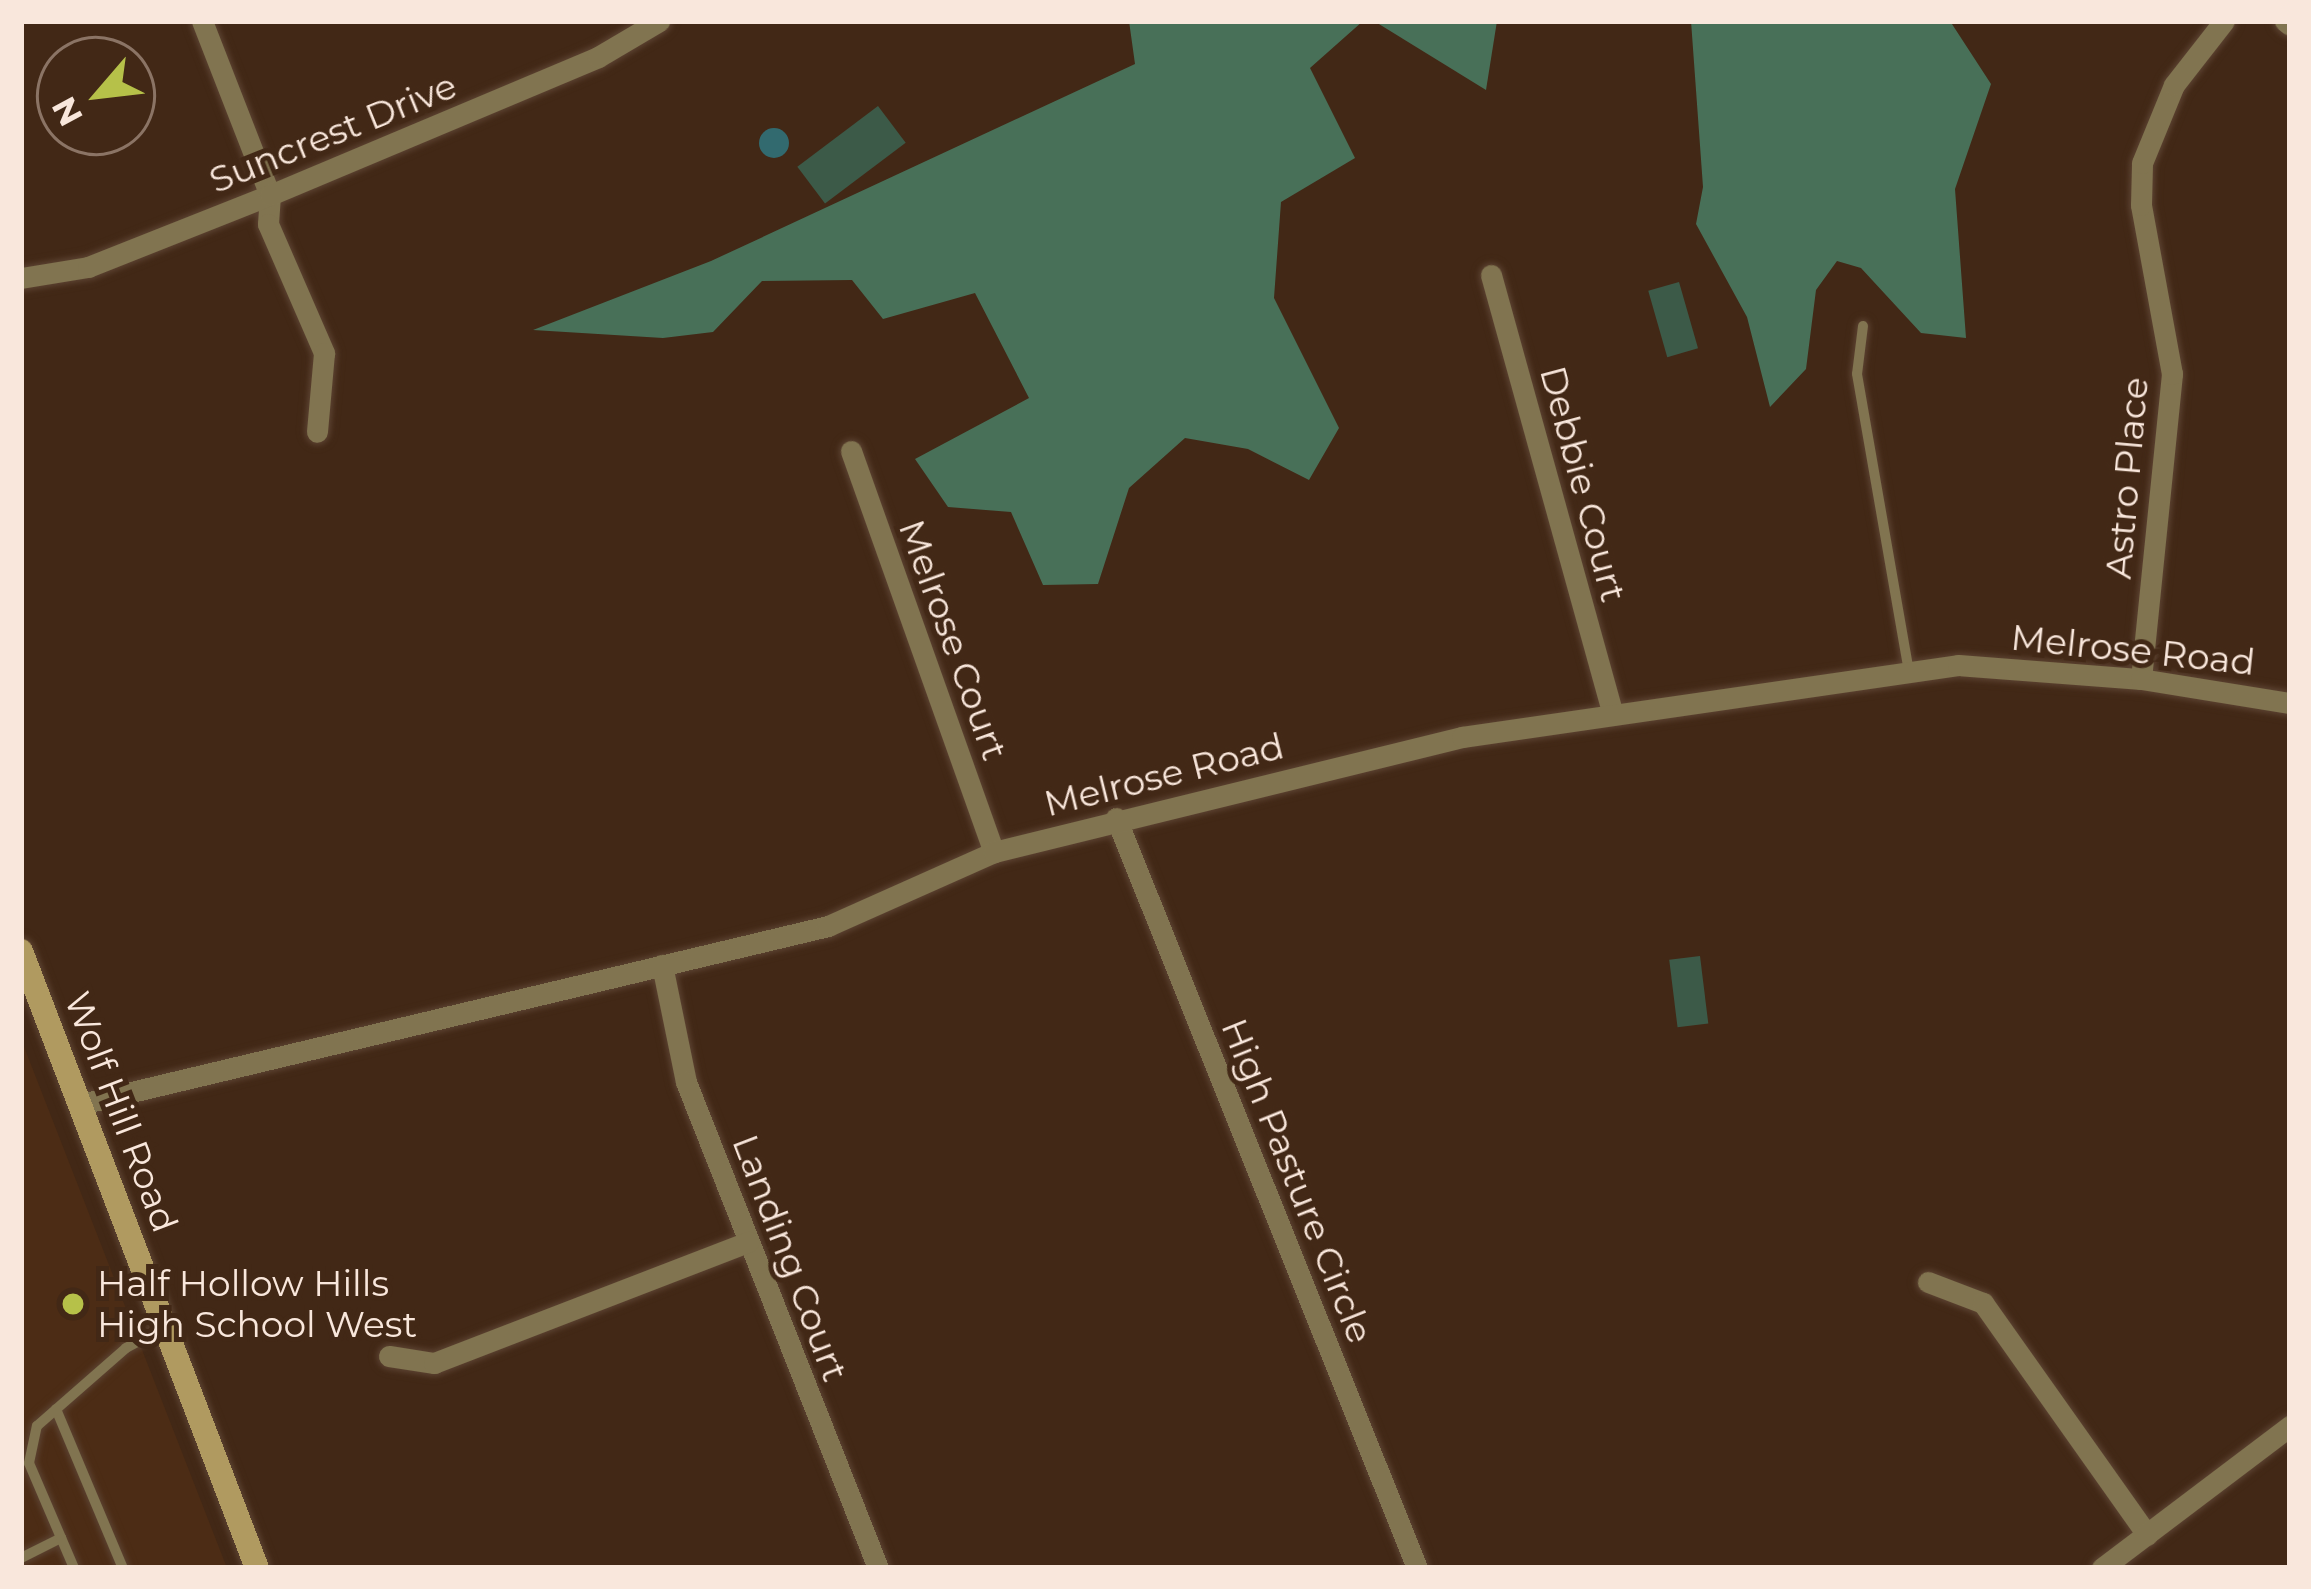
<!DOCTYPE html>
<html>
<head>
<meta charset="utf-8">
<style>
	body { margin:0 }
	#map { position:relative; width:2311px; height:1589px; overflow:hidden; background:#422816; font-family:Montserrat,sans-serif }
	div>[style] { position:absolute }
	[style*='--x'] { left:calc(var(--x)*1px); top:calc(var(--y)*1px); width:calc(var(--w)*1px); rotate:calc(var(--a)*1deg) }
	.built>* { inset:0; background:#4c2c15 }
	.green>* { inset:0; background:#3c5a48; transform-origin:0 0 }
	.forest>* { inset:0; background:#487058 }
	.water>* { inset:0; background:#326a6f }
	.round { border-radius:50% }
	.roads { filter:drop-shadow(0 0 3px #5c4332) drop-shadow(0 0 3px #5c4332) }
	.lane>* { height:10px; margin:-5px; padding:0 5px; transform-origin:5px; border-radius:5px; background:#817450 }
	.street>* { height:21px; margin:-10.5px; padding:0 10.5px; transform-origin:10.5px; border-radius:10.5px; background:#817450 }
	.secondary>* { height:24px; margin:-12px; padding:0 12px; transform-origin:12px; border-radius:12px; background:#b09a60 }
	.dots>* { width:33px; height:33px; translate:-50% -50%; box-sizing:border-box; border:6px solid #422816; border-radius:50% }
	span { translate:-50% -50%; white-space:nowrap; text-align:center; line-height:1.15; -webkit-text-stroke:10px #422816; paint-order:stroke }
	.street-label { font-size:36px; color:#f9e7dc }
	.poi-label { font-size:36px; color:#f9e7dc }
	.left { translate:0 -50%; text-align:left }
	.frame { position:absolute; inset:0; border:24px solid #f9e7dc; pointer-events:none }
	.north { position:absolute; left:36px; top:36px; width:120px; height:120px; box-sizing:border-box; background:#422816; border:3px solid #8b7465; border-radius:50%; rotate:242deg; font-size:33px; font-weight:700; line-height:48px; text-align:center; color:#f9e7dc }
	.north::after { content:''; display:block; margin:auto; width:42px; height:54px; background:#b6c149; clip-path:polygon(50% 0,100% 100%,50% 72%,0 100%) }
</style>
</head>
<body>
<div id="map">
	<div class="built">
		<i style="clip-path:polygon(21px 1039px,227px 1568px,21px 1568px)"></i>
	</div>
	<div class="green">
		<i style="left:878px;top:106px;width:46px;height:101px;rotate:53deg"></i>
		<i style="left:1679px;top:282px;width:69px;height:32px;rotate:74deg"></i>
		<i style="left:1700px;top:956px;width:68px;height:31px;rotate:83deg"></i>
	</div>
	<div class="forest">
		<i style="clip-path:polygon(1129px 21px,1363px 21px,1310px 68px,1355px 158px,1281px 202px,1274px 298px,1339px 428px,1309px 480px,1248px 449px,1185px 438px,1129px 488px,1098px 584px,1043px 585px,1011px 512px,948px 507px,915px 459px,1029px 398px,975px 293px,883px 319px,852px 280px,762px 281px,713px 332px,663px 338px,533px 330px,711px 261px,1135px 64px)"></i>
		<i style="clip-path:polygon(1374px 21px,1497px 21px,1486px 90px)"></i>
		<i style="clip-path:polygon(1691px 21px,1950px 21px,1991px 84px,1955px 189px,1966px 338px,1921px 333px,1861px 268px,1837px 261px,1816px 290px,1806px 369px,1770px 407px,1747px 317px,1696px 224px,1703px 187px)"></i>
	</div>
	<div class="water">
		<i class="round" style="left:759px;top:128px;width:30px;height:30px"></i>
	</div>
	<div class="roads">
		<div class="lane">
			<i style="--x:1863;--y:326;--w:48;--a:97.1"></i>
			<i style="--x:1857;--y:374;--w:303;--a:80.1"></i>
			<i style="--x:56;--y:1409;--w:173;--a:67.2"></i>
			<i style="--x:21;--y:1558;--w:45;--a:-26.6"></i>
			<i style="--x:74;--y:1568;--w:114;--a:-113.2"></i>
			<i style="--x:29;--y:1463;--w:38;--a:-78"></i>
			<i style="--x:37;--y:1426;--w:118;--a:-41.2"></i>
			<i style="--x:126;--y:1348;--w:44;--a:-28.3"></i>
		</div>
		<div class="street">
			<i style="--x:202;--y:21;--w:187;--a:68.7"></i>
			<i style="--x:270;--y:195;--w:29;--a:94"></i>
			<i style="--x:268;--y:224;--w:141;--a:66.5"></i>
			<i style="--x:324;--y:353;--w:79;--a:95.1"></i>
			<i style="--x:2285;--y:21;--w:6;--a:39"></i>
			<i style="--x:1491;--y:275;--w:453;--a:74.5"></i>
			<i style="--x:21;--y:278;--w:68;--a:-9.3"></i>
			<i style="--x:88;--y:267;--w:196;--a:-21.6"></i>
			<i style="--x:270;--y:195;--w:356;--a:-22.8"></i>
			<i style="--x:598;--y:57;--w:71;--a:-30.5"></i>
			<i style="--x:851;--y:451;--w:426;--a:70.4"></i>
			<i style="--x:2141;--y:679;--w:307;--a:-84.2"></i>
			<i style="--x:2172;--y:374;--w:172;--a:-100.4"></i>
			<i style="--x:2141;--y:205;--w:42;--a:-88.6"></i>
			<i style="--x:2142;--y:163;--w:84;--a:-67.7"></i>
			<i style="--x:2174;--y:85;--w:81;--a:-52"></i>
			<i style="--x:1116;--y:818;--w:808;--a:68.13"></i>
			<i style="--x:662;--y:965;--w:119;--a:78.4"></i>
			<i style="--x:686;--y:1082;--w:523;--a:68.44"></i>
			<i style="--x:81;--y:1104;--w:768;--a:-13.4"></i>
			<i style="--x:828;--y:926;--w:182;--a:-24"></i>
			<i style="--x:994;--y:852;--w:482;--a:-13.8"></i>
			<i style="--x:1462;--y:737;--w:501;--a:-8.26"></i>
			<i style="--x:1958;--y:665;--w:184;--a:4.4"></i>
			<i style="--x:2141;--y:679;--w:151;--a:9.2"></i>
			<i style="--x:1928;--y:1282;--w:59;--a:20.9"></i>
			<i style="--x:1983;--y:1303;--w:284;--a:54.7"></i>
			<i style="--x:389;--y:1356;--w:46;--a:8.8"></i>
			<i style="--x:434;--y:1363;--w:337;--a:-21.1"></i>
			<i style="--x:2102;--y:1568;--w:236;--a:-37.1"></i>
		</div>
		<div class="secondary">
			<i style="--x:21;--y:951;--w:661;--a:69.07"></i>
		</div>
	</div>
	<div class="dots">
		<i style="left:73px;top:1304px;background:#b6c149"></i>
	</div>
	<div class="street-label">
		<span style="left:333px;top:133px;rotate:-22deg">Suncrest Drive</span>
		<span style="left:2127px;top:478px;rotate:-85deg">Astro Place</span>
		<span style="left:1583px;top:484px;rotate:75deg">Debbie Court</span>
		<span style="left:953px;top:640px;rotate:70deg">Melrose Court</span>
		<span style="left:2133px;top:650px;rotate:6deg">Melrose Road</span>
		<span style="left:1164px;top:775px;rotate:-14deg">Melrose Road</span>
		<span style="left:121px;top:1112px;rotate:69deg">Wolf Hill Road</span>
		<span style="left:1297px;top:1181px;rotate:68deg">High Pasture Circle</span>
		<span style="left:790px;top:1258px;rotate:69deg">Landing Court</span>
	</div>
	<div class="poi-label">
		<span class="left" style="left:97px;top:1304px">Half Hollow Hills<br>High School West</span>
	</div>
	<div class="frame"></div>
	<div class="north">N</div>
</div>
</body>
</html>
